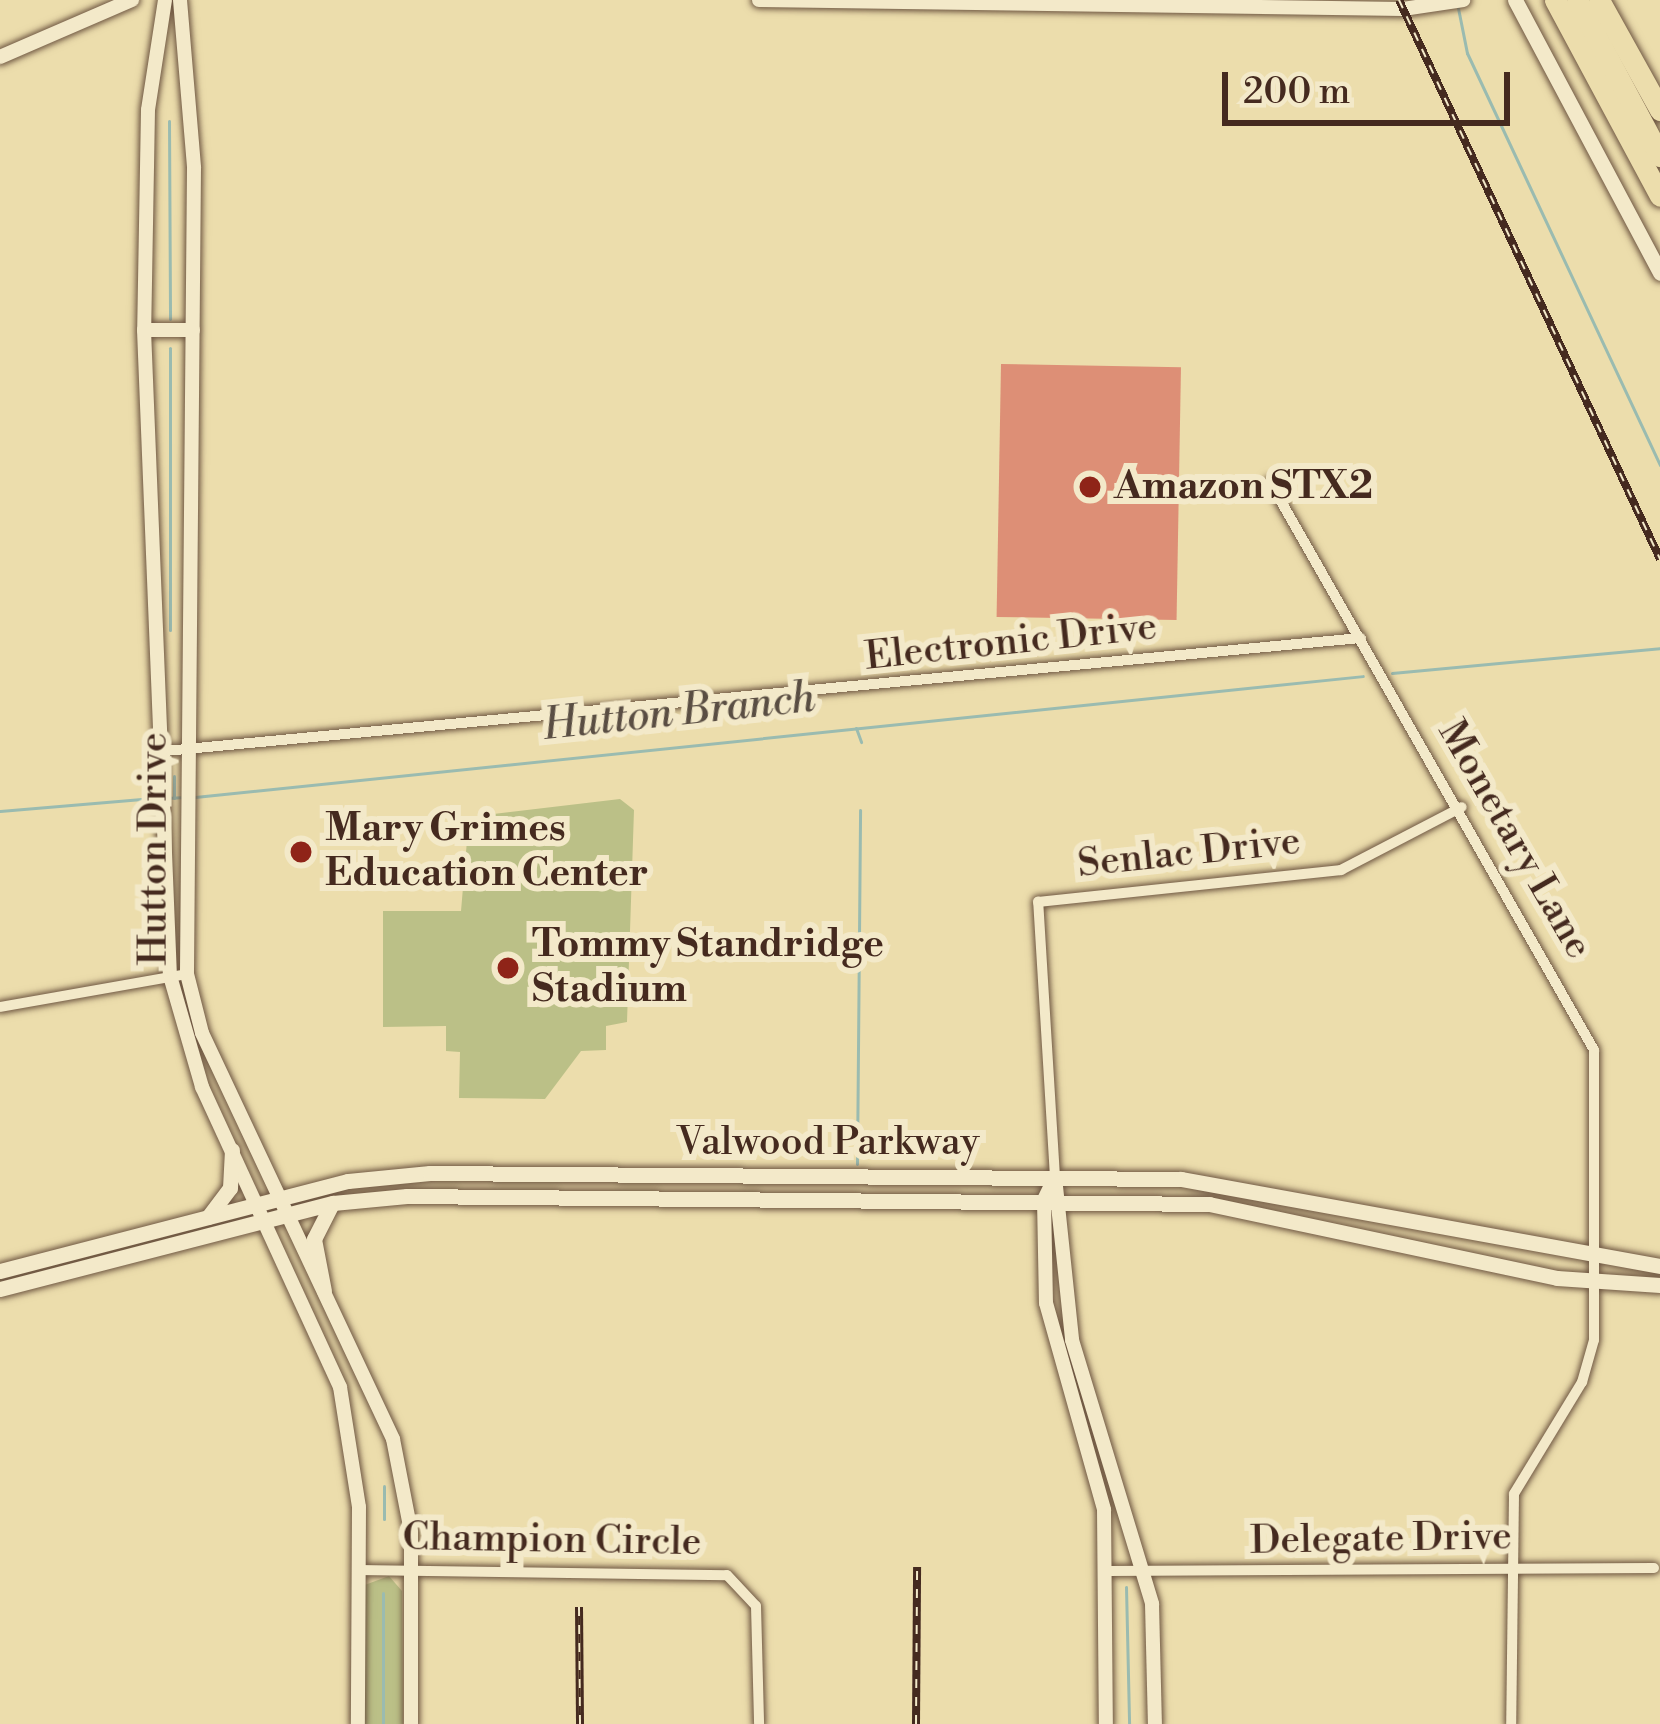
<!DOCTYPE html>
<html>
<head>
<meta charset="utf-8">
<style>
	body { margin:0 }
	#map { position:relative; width:1660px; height:1724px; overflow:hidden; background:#ecddac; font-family:"Libre Bodoni",serif }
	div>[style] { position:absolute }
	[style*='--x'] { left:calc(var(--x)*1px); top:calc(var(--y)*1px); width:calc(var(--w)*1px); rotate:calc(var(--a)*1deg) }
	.green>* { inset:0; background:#bbc087 }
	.stream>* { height:3px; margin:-1.5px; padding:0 1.5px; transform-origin:1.5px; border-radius:1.5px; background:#9abbb0 }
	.building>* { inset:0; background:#dd8f76; transform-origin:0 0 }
	.roads { filter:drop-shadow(0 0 3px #6f5742) drop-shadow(0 0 3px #6f5742) }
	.minor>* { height:10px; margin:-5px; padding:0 5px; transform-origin:5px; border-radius:5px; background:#f3e9c9 }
	.tertiary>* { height:14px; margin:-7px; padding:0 7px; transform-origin:7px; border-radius:7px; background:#f3e9c9 }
	.secondary>* { height:15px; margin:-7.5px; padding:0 7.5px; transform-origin:7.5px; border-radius:7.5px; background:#f3e9c9 }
	.motorway>* { height:21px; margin:-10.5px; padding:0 10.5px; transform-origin:10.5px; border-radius:10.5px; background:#ecddac }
	.rail>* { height:8px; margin-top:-4px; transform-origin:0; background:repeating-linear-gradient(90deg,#f3e9c9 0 9px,#452a1f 0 18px); box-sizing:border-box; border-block:3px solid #452a1f }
	.dots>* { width:33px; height:33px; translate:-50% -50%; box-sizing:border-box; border:6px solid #f3e9c9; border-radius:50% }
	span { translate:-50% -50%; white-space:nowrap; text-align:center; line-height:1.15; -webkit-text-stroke:12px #f3e9c9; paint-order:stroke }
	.poi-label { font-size:39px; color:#452a1f; font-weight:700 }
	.left { translate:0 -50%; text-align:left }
	.street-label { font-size:39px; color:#452a1f }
	.water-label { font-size:42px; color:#5a4e43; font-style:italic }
	.scale { position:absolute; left:1222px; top:72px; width:288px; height:54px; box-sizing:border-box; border:6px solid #452a1f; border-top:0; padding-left:15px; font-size:36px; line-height:42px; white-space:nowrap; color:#452a1f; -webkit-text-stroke:9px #f3e9c9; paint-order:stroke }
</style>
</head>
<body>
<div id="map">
	<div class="green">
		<i style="clip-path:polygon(620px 799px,634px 810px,627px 1022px,606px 1026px,606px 1050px,581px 1051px,545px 1099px,459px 1098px,460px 1052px,446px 1051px,446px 1026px,383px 1027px,383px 911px,461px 911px,469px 817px)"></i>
		<i style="clip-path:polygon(389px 1576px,402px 1591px,403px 1724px,362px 1724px,362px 1586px)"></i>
	</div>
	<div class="stream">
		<i style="--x:1458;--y:8;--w:46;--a:78.7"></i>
		<i style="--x:1467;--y:53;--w:455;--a:64.9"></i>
		<i style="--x:169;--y:121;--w:198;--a:89.7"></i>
		<i style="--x:170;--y:348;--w:282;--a:90"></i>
		<i style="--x:1392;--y:673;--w:269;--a:-5.3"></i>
		<i style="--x:856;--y:728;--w:15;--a:70"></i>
		<i style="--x:174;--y:776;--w:22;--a:90"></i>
		<i style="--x:195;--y:797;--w:1174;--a:-5.91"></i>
		<i style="--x:166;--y:798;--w:20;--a:-3"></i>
		<i style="--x:0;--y:811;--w:157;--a:-4.8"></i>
		<i style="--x:857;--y:1164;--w:354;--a:-89.5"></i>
		<i style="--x:384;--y:1486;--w:33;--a:90"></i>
		<i style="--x:1126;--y:1587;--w:137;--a:88.7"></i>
		<i style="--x:383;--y:1593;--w:131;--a:90"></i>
	</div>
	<div class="building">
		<i style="left:1001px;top:364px;width:180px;height:253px;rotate:1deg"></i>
	</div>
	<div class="roads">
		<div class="minor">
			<i style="--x:1270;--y:482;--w:654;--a:60.3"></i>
			<i style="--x:1594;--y:1050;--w:290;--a:90"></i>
			<i style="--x:1594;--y:1340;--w:44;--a:105.9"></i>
			<i style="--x:1582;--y:1382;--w:131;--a:121.3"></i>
			<i style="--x:1514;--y:1494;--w:230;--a:90.7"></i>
			<i style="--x:165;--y:751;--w:1201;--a:-5.4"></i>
			<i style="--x:0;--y:1007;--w:190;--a:-10"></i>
			<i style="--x:1055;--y:1177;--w:276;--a:-93.5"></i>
			<i style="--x:1038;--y:902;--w:305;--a:-6"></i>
			<i style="--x:1341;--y:870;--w:136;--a:-27.5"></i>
			<i style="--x:358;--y:1570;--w:369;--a:0.8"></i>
			<i style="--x:727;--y:1575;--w:42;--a:46.9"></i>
			<i style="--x:756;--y:1606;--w:118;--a:88.5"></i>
			<i style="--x:1108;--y:1571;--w:546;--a:-0.31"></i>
		</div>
		<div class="tertiary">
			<i style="--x:165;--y:0;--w:111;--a:98.8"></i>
			<i style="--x:148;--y:110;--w:220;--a:91"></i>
			<i style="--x:144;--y:330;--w:647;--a:87.7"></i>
			<i style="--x:170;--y:976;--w:116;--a:73.9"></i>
			<i style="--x:202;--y:1087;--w:330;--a:65.3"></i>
			<i style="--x:340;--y:1387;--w:121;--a:81"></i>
			<i style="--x:359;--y:1507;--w:217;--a:90.3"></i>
			<i style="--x:180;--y:0;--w:169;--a:85.2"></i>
			<i style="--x:194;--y:168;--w:806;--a:90.5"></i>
			<i style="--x:187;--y:974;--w:61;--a:75.7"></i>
			<i style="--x:202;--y:1033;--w:449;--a:64.8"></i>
			<i style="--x:393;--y:1439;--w:95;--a:79"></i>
			<i style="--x:411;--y:1532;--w:192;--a:90"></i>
			<i style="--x:759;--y:0;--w:644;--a:0.8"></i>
			<i style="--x:1403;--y:9;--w:61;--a:-8.5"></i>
			<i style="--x:0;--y:57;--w:144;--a:-23.4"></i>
			<i style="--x:144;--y:330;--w:49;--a:0"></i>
			<i style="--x:1055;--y:1177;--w:164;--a:84"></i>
			<i style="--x:1072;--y:1340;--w:276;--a:73.1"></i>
			<i style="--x:1152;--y:1604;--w:120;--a:88.6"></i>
			<i style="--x:1055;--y:1177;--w:25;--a:116"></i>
			<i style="--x:1044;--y:1200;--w:103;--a:88.9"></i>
			<i style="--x:1046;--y:1303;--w:215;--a:74.3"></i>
			<i style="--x:1104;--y:1510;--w:214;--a:89.5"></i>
		</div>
		<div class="secondary">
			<i style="--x:1515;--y:0;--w:309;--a:62"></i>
			<i style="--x:208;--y:1217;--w:36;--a:-53"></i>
			<i style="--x:230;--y:1188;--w:38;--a:-87"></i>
			<i style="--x:0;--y:1271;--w:359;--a:-14.5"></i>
			<i style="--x:348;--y:1181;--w:82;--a:-5.6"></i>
			<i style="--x:430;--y:1173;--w:751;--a:0.46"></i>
			<i style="--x:1181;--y:1179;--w:487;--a:10.3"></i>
			<i style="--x:0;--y:1289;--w:344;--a:-14.5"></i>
			<i style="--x:333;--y:1203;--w:74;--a:-5.4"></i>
			<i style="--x:407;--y:1196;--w:802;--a:0.57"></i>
			<i style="--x:1209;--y:1204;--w:356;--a:12"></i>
			<i style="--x:1557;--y:1278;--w:103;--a:3.9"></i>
			<i style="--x:324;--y:1291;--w:53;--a:-100.9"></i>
			<i style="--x:314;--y:1239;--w:38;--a:-63"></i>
		</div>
		<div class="motorway">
			<i style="--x:1555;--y:0;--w:222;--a:61.8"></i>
			<i style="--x:1577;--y:0;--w:177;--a:62"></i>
			<i style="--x:1599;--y:0;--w:126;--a:61"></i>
		</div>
	</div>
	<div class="rail">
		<i style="--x:1399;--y:0;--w:617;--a:64.97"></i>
		<i style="--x:579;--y:1607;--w:117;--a:89.5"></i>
		<i style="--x:916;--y:1724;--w:157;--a:-89.6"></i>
	</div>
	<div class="dots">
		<i style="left:1090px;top:487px;background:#8f2418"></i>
		<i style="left:301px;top:852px;background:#8f2418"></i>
		<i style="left:508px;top:968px;background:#8f2418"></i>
	</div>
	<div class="poi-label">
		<span class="left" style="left:1114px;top:487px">Amazon STX2</span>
		<span class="left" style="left:325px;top:852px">Mary Grimes<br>Education Center</span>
		<span class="left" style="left:532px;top:968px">Tommy Standridge<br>Stadium</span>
	</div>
	<div class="street-label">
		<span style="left:1011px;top:643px;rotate:-6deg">Electronic Drive</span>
		<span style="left:1514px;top:840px;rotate:60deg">Monetary Lane</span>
		<span style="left:155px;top:849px;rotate:-90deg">Hutton Drive</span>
		<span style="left:1189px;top:854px;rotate:-6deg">Senlac Drive</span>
		<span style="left:828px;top:1143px">Valwood Parkway</span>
		<span style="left:1381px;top:1540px;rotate:-1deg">Delegate Drive</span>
		<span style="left:552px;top:1541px;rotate:1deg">Champion Circle</span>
	</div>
	<div class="water-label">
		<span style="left:679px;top:713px;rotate:-6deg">Hutton Branch</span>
	</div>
	<div class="scale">200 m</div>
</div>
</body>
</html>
